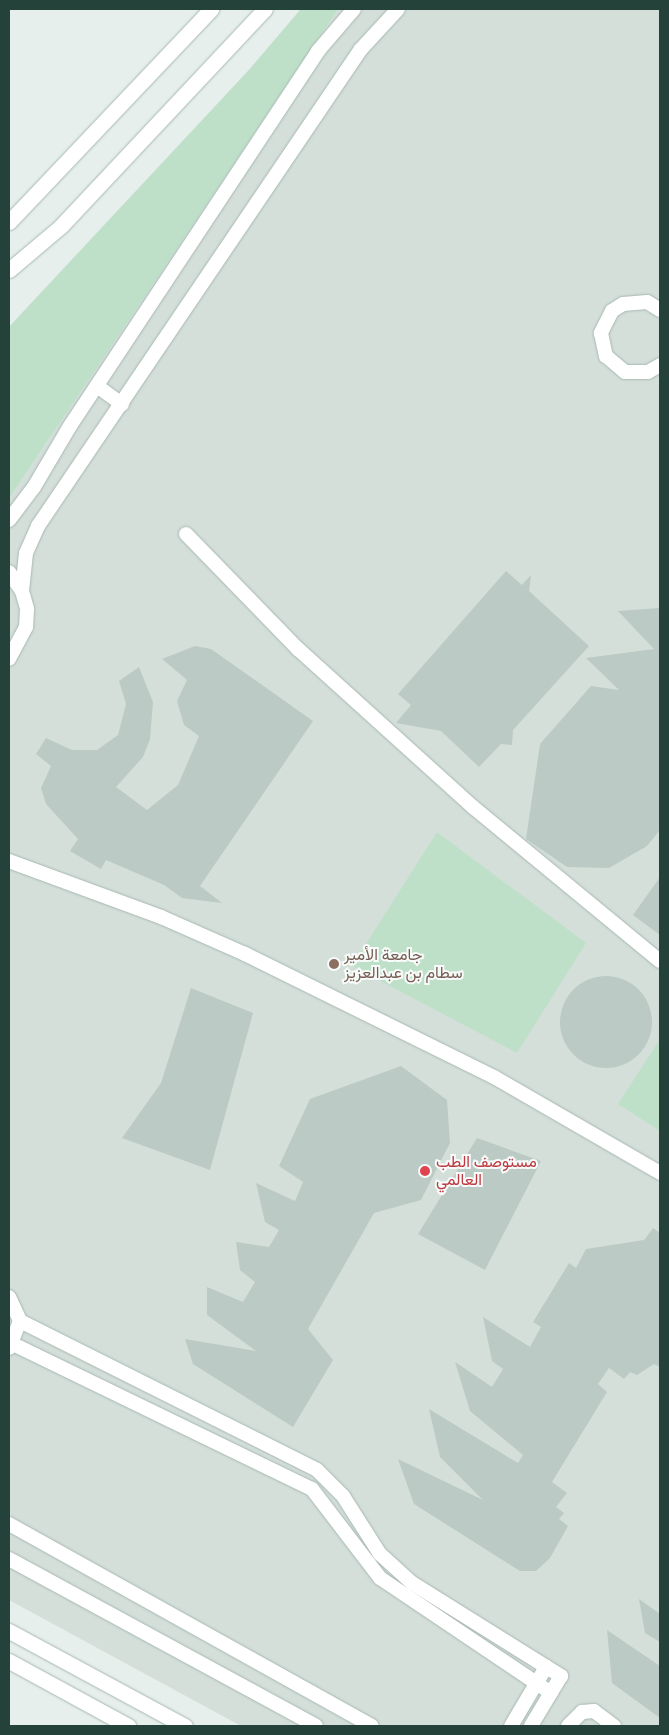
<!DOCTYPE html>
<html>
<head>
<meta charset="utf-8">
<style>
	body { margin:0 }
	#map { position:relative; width:669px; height:1735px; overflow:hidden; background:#e6efeb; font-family:"Fira Sans Condensed",Vazirmatn,sans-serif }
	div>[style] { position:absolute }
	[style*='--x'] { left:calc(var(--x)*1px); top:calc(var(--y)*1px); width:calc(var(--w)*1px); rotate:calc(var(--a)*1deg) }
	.built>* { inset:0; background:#d4dfda }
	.green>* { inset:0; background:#bfe0c8 }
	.building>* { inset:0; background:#bbcac4 }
	.round { border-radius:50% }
	.roads { filter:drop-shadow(0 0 1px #a8b8b2) drop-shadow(0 0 1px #a8b8b2) }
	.street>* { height:14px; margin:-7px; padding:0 7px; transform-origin:7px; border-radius:7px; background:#fff }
	.secondary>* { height:15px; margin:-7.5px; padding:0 7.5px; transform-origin:7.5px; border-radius:7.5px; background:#fff }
	.dots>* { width:14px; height:14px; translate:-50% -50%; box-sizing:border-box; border:2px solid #f7fbf9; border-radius:50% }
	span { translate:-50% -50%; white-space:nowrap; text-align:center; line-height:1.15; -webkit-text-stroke:4px #f7fbf9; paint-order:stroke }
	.education-label { font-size:16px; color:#785e54 }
	.left { translate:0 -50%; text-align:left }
	.health-label { font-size:16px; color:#be3a42 }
	.frame { position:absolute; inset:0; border:10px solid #24423a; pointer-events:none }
</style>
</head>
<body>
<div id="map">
	<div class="built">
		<i style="clip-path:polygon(301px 9px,660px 9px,660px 1726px,241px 1726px,9px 1600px,9px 327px,248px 71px)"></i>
	</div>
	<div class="green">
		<i style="clip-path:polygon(301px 9px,338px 9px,9px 498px,9px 327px,248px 71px)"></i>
		<i style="clip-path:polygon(437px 832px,586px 943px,517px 1053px,352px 966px)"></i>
		<i style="clip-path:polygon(660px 1039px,660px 1131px,618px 1104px)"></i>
	</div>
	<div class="building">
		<i style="clip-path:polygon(506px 571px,522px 585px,531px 575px,529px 591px,589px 646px,513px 730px,512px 745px,501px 744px,479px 767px,441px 731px,396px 723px,411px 705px,398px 694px)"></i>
		<i style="clip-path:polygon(660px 608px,660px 830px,647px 846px,609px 868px,567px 867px,526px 839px,540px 744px,591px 686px,619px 690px,586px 658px,654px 649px,618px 611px)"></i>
		<i style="clip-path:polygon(195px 646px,211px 649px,313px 721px,200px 886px,222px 903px,182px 898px,164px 885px,106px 860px,101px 869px,70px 851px,78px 839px,46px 804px,41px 788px,51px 766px,36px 754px,46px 738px,72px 750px,97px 750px,118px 735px,126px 704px,119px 681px,139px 667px,153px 702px,150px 739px,143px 757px,116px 787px,147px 810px,178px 785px,199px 736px,184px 725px,177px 701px,187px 680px,162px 659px)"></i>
		<i style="clip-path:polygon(660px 877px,660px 935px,633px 915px)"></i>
		<i class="round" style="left:560px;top:976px;width:92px;height:92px"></i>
		<i style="clip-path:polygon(191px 988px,253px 1013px,210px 1170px,122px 1138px,161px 1083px)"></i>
		<i style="clip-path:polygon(401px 1066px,447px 1100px,450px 1143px,421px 1200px,374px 1213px,308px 1329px,333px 1360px,293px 1427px,193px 1364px,185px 1339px,256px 1351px,207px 1315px,207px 1287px,243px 1302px,255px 1282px,240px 1270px,236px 1242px,269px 1247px,279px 1230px,265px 1222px,256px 1183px,295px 1201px,303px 1182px,279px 1166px,310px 1099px)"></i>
		<i style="clip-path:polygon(477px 1138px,541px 1161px,485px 1270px,418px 1234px)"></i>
		<i style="clip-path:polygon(653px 1228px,660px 1233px,660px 1367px,654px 1364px,637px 1375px,630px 1372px,624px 1379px,609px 1368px,598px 1384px,607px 1392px,552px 1482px,567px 1493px,556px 1507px,564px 1513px,559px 1519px,568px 1526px,550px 1558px,536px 1571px,520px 1571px,414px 1504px,398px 1459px,483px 1500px,440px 1457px,429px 1409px,518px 1463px,523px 1455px,470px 1411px,455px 1362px,492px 1387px,503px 1369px,492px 1361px,483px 1317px,530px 1347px,541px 1327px,533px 1322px,569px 1263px,576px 1268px,586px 1249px,644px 1240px)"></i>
		<i style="clip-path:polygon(639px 1599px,660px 1614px,660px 1642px,645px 1633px)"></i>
		<i style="clip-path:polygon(607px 1630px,660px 1666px,660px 1718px,612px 1683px)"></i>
	</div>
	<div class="roads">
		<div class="street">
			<i style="--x:660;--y:310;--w:15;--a:-148"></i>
			<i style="--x:647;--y:302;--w:24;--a:175"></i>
			<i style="--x:623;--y:304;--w:13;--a:148"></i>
			<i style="--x:612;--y:311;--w:25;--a:117"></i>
			<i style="--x:601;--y:333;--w:24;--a:78"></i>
			<i style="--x:606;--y:356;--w:25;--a:40"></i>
			<i style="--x:625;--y:372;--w:23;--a:0"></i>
			<i style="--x:648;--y:372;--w:14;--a:-30"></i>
			<i style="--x:97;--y:386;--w:31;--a:36"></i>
			<i style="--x:9;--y:520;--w:41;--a:-52.9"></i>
			<i style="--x:34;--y:487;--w:71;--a:-59.5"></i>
			<i style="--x:70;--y:426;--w:450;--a:-56.5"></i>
			<i style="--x:318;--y:51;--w:55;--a:-49.4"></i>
			<i style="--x:186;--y:534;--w:161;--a:45.8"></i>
			<i style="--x:298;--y:649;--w:236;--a:42.1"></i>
			<i style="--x:473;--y:807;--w:242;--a:39.5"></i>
			<i style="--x:9;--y:572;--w:23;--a:56"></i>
			<i style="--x:22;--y:591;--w:19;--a:74"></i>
			<i style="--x:27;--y:609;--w:18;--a:93"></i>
			<i style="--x:26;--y:627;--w:36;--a:118"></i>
			<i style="--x:22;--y:591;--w:38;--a:-84"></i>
			<i style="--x:26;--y:553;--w:30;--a:-66"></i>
			<i style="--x:38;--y:526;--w:576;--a:-55.9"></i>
			<i style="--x:361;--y:49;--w:54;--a:-47.2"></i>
			<i style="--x:9;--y:861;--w:162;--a:20.2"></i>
			<i style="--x:161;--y:917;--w:92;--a:23.8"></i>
			<i style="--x:245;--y:954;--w:278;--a:26.3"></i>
			<i style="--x:494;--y:1077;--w:192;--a:30"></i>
			<i style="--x:9;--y:1297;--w:26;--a:65"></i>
			<i style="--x:20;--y:1321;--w:29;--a:112"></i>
			<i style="--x:20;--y:1321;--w:332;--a:26.6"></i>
			<i style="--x:317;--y:1470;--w:37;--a:45"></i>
			<i style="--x:343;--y:1496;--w:69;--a:57.5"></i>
			<i style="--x:380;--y:1554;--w:43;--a:42.2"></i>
			<i style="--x:412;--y:1583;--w:176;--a:32"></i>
			<i style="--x:561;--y:1676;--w:58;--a:121"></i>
			<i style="--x:13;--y:1344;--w:332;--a:25.9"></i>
			<i style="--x:312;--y:1489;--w:112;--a:52.6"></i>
			<i style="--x:380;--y:1578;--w:206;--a:33.9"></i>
			<i style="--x:9;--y:1524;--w:415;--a:29.1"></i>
			<i style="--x:9;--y:1559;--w:349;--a:28.5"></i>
			<i style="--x:511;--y:1726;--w:69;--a:-59.3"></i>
			<i style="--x:568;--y:1726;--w:20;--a:-45"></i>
			<i style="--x:582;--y:1712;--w:12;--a:-5"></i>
			<i style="--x:594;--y:1711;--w:25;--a:37"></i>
		</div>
		<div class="secondary">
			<i style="--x:9;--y:222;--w:294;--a:-46.5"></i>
			<i style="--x:9;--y:270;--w:68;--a:-40.2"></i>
			<i style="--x:61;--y:226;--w:298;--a:-46.8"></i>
			<i style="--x:9;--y:1631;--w:200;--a:28.4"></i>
			<i style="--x:9;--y:1661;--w:136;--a:28.6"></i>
		</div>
	</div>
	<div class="dots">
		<i style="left:334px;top:964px;background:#8d6e63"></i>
		<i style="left:425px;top:1171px;background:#e0444e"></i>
	</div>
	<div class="education-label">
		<span class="left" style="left:344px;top:964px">جامعة الأمير<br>سطام بن عبدالعزيز</span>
	</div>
	<div class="health-label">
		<span class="left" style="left:436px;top:1171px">مستوصف الطب<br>العالمي</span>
	</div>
	<div class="frame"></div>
</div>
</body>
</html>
